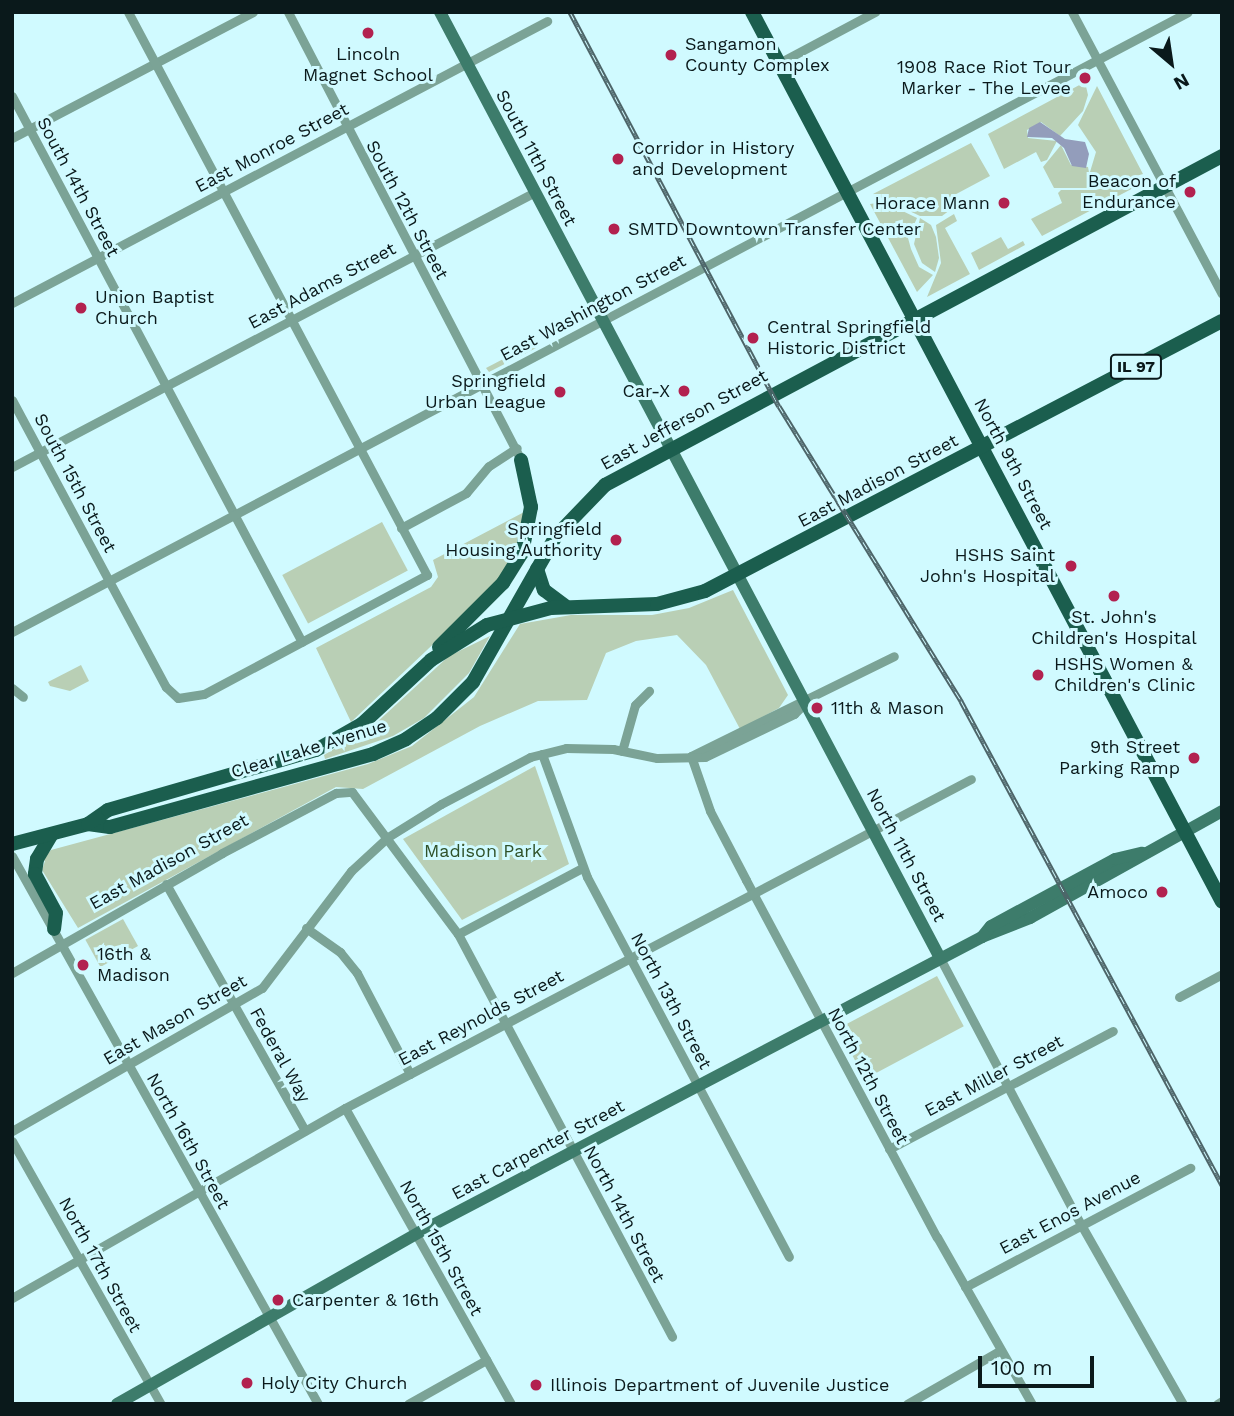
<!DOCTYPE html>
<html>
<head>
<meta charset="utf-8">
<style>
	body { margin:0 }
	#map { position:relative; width:1234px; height:1416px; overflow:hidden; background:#d0faff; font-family:"Work Sans",sans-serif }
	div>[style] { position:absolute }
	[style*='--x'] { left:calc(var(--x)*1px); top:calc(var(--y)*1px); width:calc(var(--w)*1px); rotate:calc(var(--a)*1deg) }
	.green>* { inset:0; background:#b9cfb5; transform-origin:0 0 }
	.water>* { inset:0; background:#939dbb }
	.street>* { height:9px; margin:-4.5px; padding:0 4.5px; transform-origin:4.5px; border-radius:4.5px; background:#7ba396 }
	.secondary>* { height:12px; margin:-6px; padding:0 6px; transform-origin:6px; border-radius:6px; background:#3d7c6b }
	.primary>* { height:14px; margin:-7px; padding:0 7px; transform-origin:7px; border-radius:7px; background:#1b5e4e }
	.rail>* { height:5px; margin-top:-2.5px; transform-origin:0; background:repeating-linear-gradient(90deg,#d0faff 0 8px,#4d6569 0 16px); box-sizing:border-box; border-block:2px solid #4d6569 }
	.dots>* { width:19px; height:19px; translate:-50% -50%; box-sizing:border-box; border:4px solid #d0faff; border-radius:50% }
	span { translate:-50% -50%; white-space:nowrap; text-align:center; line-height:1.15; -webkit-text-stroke:6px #d0faff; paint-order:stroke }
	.shield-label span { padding:2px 5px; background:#d0faff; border:2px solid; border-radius:5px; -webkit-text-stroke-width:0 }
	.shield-label { font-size:16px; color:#0a191b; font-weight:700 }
	.poi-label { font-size:18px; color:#0a191b }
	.left { translate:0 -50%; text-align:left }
	.right { translate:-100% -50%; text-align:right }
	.street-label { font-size:18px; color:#0a191b }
	.park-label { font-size:18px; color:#2f5129 }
	.frame { position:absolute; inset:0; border:14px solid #0a191b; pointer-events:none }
	.north { position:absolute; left:1136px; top:28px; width:70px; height:70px; -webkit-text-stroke:5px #d0faff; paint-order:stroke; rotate:151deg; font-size:19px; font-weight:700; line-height:28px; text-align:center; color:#0a191b }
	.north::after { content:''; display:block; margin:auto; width:24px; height:32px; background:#0a191b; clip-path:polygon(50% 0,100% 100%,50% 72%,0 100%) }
	.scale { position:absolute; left:978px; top:1356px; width:116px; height:32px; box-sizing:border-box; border:4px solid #0a191b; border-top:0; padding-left:9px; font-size:21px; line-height:24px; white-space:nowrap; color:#0a191b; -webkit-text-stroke:5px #d0faff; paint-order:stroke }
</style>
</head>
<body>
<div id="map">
	<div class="green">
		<i style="clip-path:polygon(1085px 82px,1088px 95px,1083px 111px,1060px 136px,1041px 122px,1027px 130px,1028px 138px,1057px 141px,1047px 160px,1041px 162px,1036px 152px,1004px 169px,988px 134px)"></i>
		<i style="clip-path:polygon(1097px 86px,1143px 174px,1095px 188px,1090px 172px,1096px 152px,1078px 125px)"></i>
		<i style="clip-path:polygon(971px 143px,990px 176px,945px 200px,950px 210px,942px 216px,920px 216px,873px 194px)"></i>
		<i style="clip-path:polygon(1061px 145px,1071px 165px,1088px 167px,1092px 188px,1054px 188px,1043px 167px)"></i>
		<i style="clip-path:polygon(1134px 181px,1141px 184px,1042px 236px,1031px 219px,1062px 203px,1058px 193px,1061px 190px,1095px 190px)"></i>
		<i style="clip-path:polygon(884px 202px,917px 218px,908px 238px,911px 249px,919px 267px,933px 275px,917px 292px,870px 204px)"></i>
		<i style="clip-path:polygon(954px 214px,957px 221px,945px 228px,970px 274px,927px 297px,941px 263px,936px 225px)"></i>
		<i style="clip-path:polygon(920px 218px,931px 225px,936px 237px,939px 258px,935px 272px,922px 263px,914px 244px)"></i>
		<i style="clip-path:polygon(1001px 237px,1008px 249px,1023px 241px,1025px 245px,979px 270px,971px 253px)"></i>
		<i style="clip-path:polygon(538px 341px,536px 348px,489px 372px,486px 368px)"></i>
		<i style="clip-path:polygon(528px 510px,515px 559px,484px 596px,351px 722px,316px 648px,431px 587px,438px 577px,433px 560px)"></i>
		<i style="left:382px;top:522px;width:55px;height:113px;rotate:62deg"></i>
		<i style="clip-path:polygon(733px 590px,788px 695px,779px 708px,740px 729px,706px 665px,677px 635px,636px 641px,606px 653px,587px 700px,538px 701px,480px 726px,363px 789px,336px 787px,78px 928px,42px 870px,45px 861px,42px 860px,51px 850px,368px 764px,412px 746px,474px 697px,520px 624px,571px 615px,652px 615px,689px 608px)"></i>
		<i style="clip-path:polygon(490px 636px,469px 673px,424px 718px,393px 736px,325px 759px,324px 755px,375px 724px,449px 656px)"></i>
		<i style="clip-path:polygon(81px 665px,89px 681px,70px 691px,50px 686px,48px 682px)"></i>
		<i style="clip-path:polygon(535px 766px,569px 864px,462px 920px,403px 839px)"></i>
		<i style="left:123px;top:919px;width:31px;height:43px;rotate:61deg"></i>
		<i style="left:937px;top:976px;width:57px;height:112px;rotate:62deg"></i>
	</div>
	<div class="water">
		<i style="clip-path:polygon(1040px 122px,1065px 139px,1085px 142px,1089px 154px,1086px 168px,1072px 166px,1064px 148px,1052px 138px,1027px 137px,1029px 128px)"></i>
	</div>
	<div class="street">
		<i style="--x:288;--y:12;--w:505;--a:62.52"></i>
		<i style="--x:1072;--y:12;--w:319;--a:62"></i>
		<i style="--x:779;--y:63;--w:109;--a:-28"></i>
		<i style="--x:12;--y:96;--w:618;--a:62.03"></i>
		<i style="--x:12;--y:138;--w:272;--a:-27.6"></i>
		<i style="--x:12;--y:303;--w:605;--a:-27.79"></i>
		<i style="--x:12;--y:400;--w:326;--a:61.8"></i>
		<i style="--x:166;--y:687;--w:16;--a:43"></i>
		<i style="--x:178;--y:698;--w:26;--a:-9"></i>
		<i style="--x:204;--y:694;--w:253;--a:-28.1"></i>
		<i style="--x:427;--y:575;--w:637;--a:-117.97"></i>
		<i style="--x:12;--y:467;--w:591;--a:-27.74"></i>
		<i style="--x:401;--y:528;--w:74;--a:-28.3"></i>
		<i style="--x:466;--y:493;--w:35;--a:-50"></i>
		<i style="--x:489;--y:466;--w:33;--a:-33"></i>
		<i style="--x:12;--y:632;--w:1329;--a:-27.8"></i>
		<i style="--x:12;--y:688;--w:14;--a:39"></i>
		<i style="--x:622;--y:751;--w:48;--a:-74.2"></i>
		<i style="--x:635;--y:705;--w:20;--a:-45"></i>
		<i style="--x:542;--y:754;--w:131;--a:69.9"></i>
		<i style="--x:587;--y:877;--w:430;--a:62"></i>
		<i style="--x:691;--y:756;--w:58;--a:70.9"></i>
		<i style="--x:710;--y:811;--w:78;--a:62.4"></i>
		<i style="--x:746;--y:880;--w:405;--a:61.9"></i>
		<i style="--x:937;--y:1237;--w:192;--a:60.4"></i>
		<i style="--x:691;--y:756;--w:226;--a:-26.2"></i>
		<i style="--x:12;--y:856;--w:628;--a:60.82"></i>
		<i style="--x:166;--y:884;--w:283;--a:60.6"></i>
		<i style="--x:306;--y:928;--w:42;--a:35.2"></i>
		<i style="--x:340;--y:952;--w:27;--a:51"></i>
		<i style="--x:357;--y:973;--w:114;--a:62.3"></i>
		<i style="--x:458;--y:934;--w:140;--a:-28"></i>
		<i style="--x:940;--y:958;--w:289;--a:62.2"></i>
		<i style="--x:1075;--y:1214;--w:219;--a:60.4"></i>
		<i style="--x:12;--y:973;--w:242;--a:-29.7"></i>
		<i style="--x:222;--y:853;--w:129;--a:-27.8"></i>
		<i style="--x:336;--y:793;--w:16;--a:-4"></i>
		<i style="--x:352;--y:792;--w:177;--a:53.3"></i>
		<i style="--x:458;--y:934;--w:456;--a:62"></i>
		<i style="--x:1179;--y:997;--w:49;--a:-28.1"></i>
		<i style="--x:345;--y:1108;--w:339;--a:60.7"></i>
		<i style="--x:12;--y:1131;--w:288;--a:-29.8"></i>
		<i style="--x:262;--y:988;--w:147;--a:-52.7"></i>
		<i style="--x:351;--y:871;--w:50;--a:-42.6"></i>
		<i style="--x:388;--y:837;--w:62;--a:-31.9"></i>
		<i style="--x:441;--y:804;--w:101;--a:-27.8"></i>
		<i style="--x:530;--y:757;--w:37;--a:-14"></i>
		<i style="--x:566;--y:748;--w:47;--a:1.2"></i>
		<i style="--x:613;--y:749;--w:45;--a:11.6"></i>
		<i style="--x:657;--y:758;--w:48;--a:-1.2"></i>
		<i style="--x:705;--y:757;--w:99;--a:-25.8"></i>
		<i style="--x:794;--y:714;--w:16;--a:-45"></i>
		<i style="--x:12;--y:1141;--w:302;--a:60.5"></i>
		<i style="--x:889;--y:1149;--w:253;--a:-27.8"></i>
		<i style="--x:965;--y:1287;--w:255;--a:-27.9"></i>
		<i style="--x:12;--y:1298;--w:383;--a:-29.7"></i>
		<i style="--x:345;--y:1108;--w:707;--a:-27.72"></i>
		<i style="--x:408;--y:1404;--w:90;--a:-29.4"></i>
		<i style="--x:907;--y:1404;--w:108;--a:-29.9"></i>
		<i style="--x:1217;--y:1404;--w:6;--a:-31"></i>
	</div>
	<div class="secondary">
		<i style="--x:440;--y:12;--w:1070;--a:62.14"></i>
		<i style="--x:982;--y:937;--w:52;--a:-21.6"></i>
		<i style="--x:1030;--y:918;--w:220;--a:-29.1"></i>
		<i style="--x:117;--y:1404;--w:356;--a:-29.6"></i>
		<i style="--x:427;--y:1228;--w:627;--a:-27.67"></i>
		<i style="--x:982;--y:937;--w:14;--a:-51"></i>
		<i style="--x:991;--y:926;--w:141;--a:-28.4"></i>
		<i style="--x:1115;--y:859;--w:28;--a:-13"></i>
	</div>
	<div class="primary">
		<i style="--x:752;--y:12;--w:1006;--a:62.16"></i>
		<i style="--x:537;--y:569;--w:22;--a:72"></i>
		<i style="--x:544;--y:590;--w:26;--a:37"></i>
		<i style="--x:439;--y:647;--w:91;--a:-45"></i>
		<i style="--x:503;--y:583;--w:36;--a:-58"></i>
		<i style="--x:522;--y:553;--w:47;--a:-78.9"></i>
		<i style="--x:531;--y:507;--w:48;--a:-102"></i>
		<i style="--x:88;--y:824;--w:22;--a:8"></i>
		<i style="--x:110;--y:827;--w:273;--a:-15.5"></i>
		<i style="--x:373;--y:754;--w:36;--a:-24"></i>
		<i style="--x:406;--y:739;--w:37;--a:-34"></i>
		<i style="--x:437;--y:718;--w:51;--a:-45"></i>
		<i style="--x:473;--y:682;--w:168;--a:-60.4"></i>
		<i style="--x:556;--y:536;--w:71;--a:-46.1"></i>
		<i style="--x:605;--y:485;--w:699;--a:-28.07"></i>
		<i style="--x:52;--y:834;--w:29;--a:121"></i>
		<i style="--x:37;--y:859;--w:15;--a:98"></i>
		<i style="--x:35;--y:874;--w:44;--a:61.7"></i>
		<i style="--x:56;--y:913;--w:16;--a:97"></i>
		<i style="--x:12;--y:844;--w:79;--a:-14.7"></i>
		<i style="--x:88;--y:824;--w:24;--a:-35"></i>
		<i style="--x:108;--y:810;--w:216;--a:-16.1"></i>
		<i style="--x:316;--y:750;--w:53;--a:-29.5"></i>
		<i style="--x:362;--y:724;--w:94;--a:-42.8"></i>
		<i style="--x:431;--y:660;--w:66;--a:-32"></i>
		<i style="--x:487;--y:625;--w:66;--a:-14.9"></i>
		<i style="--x:551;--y:608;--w:106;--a:-2.2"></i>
		<i style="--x:657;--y:604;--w:50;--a:-15.2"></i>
		<i style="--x:705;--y:591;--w:583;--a:-27.58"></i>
	</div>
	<div class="rail">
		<i style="--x:570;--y:12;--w:446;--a:62.1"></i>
		<i style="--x:779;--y:406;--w:347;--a:58.3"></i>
		<i style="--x:961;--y:701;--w:550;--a:61.66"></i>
	</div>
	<div class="dots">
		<i style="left:368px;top:33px;background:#b2214f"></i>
		<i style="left:671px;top:55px;background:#b2214f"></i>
		<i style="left:1085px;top:78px;background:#b2214f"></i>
		<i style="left:618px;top:159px;background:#b2214f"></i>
		<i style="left:1190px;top:192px;background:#b2214f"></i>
		<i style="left:1004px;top:203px;background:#b2214f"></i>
		<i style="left:614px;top:229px;background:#b2214f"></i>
		<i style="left:81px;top:308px;background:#b2214f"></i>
		<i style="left:753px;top:338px;background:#b2214f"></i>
		<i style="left:684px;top:391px;background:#b2214f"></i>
		<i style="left:560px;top:392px;background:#b2214f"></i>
		<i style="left:616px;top:540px;background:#b2214f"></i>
		<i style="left:1071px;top:566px;background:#b2214f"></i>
		<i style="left:1114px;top:596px;background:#b2214f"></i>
		<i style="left:1038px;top:675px;background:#b2214f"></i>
		<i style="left:817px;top:708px;background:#b2214f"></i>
		<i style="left:1194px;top:758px;background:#b2214f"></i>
		<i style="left:1162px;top:892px;background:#b2214f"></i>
		<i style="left:83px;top:965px;background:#b2214f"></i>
		<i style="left:278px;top:1300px;background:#b2214f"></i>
		<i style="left:247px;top:1383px;background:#b2214f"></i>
		<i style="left:536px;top:1385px;background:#b2214f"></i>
	</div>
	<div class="shield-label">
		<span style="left:1136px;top:367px">IL 97</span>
	</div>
	<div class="poi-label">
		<span class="left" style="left:685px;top:55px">Sangamon<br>County Complex</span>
		<span style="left:368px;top:65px">Lincoln<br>Magnet School</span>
		<span class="right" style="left:1071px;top:78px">1908 Race Riot Tour<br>Marker - The Levee</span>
		<span class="left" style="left:632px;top:159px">Corridor in History<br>and Development</span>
		<span class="right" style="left:1176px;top:192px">Beacon of<br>Endurance</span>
		<span class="right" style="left:990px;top:203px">Horace Mann</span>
		<span class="left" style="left:628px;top:229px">SMTD Downtown Transfer Center</span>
		<span class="left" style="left:95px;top:308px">Union Baptist<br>Church</span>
		<span class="left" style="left:767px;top:338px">Central Springfield<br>Historic District</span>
		<span class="right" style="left:546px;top:392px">Springfield<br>Urban League</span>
		<span class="right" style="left:670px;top:391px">Car-X</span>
		<span class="right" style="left:602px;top:540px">Springfield<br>Housing Authority</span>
		<span class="right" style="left:1055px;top:566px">HSHS Saint<br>John's Hospital</span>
		<span style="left:1114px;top:628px">St. John's<br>Children's Hospital</span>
		<span class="left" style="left:1054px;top:675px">HSHS Women &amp;<br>Children's Clinic</span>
		<span class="left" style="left:831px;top:708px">11th &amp; Mason</span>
		<span class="right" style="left:1180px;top:758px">9th Street<br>Parking Ramp</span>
		<span class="right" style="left:1148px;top:892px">Amoco</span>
		<span class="left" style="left:97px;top:965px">16th &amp;<br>Madison</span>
		<span class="left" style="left:292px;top:1300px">Carpenter &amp; 16th</span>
		<span class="left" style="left:261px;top:1383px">Holy City Church</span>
		<span class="left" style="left:550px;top:1385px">Illinois Department of Juvenile Justice</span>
	</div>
	<div class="street-label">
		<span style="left:272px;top:148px;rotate:-28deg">East Monroe Street</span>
		<span style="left:536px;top:158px;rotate:62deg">South 11th Street</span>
		<span style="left:78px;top:187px;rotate:62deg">South 14th Street</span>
		<span style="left:407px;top:210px;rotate:62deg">South 12th Street</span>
		<span style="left:322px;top:286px;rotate:-28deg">East Adams Street</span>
		<span style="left:593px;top:308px;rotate:-28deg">East Washington Street</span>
		<span style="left:684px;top:420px;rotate:-29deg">East Jefferson Street</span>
		<span style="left:1013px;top:464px;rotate:62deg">North 9th Street</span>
		<span style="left:878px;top:481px;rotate:-28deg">East Madison Street</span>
		<span style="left:75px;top:483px;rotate:62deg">South 15th Street</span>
		<span style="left:309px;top:749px;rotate:-17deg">Clear Lake Avenue</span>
		<span style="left:906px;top:855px;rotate:62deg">North 11th Street</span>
		<span style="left:169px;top:862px;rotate:-29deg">East Madison Street</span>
		<span style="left:671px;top:1001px;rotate:62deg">North 13th Street</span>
		<span style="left:481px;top:1018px;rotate:-28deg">East Reynolds Street</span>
		<span style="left:175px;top:1020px;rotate:-30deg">East Mason Street</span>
		<span style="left:280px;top:1055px;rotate:61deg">Federal Way</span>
		<span style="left:868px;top:1076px;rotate:62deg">North 12th Street</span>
		<span style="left:994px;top:1076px;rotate:-28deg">East Miller Street</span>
		<span style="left:188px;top:1141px;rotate:61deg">North 16th Street</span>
		<span style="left:538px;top:1150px;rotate:-28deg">East Carpenter Street</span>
		<span style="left:1070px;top:1213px;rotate:-28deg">East Enos Avenue</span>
		<span style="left:624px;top:1214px;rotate:62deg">North 14th Street</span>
		<span style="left:441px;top:1248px;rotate:61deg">North 15th Street</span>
		<span style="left:100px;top:1265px;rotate:61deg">North 17th Street</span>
	</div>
	<div class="park-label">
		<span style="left:483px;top:851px">Madison Park</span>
	</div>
	<div class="frame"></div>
	<div class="north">N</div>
	<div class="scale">100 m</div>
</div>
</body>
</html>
